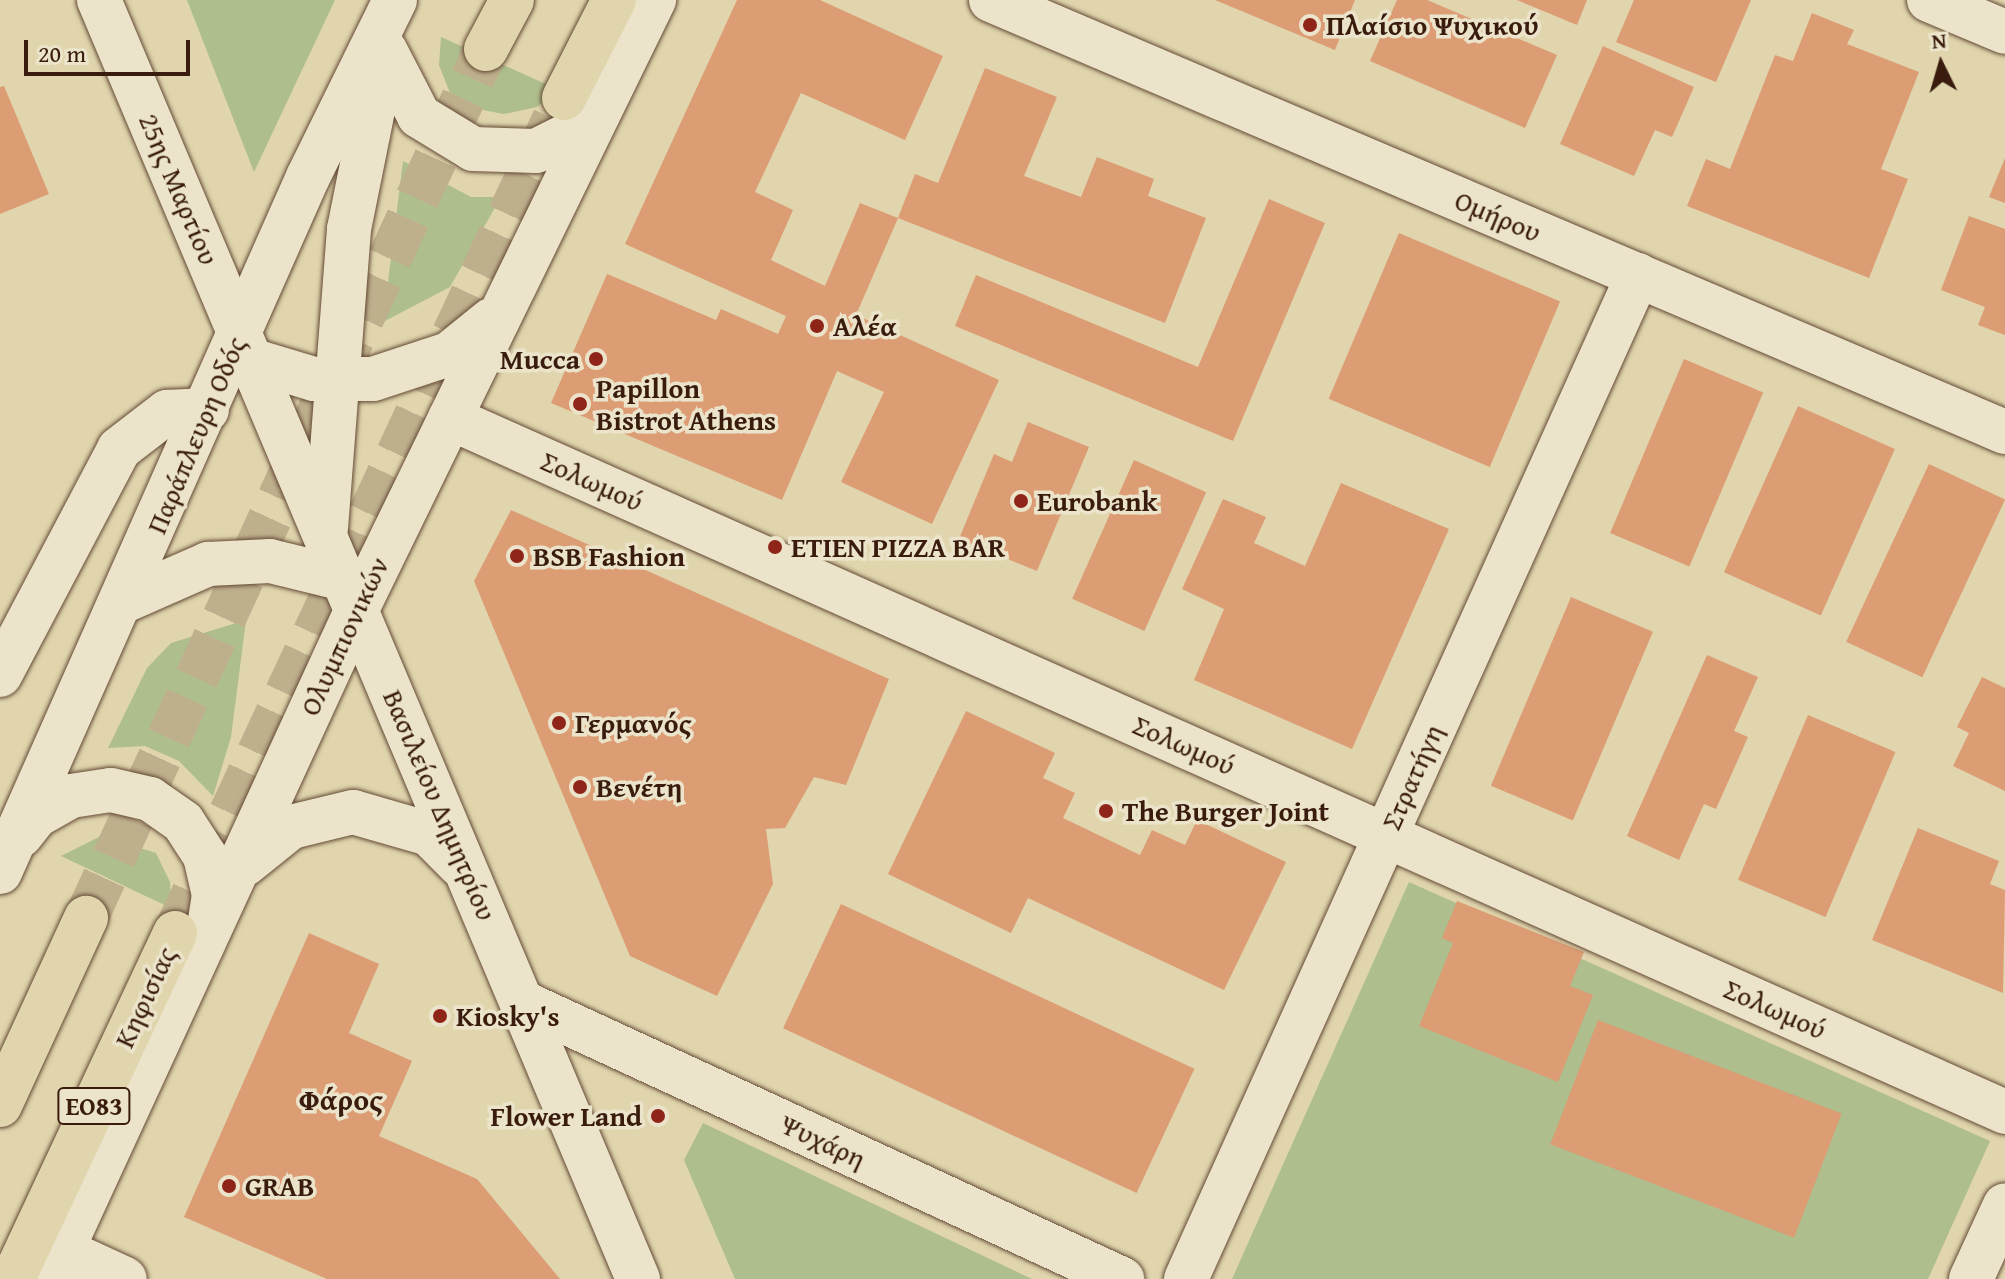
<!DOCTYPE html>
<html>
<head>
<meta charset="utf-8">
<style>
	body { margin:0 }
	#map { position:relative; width:2005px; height:1279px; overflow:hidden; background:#e0d5ad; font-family:"Gentium Book Plus",serif }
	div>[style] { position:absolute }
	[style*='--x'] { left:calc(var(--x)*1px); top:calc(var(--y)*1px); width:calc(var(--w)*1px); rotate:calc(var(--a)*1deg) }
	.green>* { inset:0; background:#aebe8d }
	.building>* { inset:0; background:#dc9c74; transform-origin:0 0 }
	.primary-tunnel>* { height:44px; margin-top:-22px; transform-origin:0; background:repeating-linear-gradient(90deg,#bfb08d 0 44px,transparent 0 66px) }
	.roads { filter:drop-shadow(0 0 2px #644a36) drop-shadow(0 0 2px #644a36) }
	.minor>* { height:44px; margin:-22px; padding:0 22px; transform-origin:22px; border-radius:22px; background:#ebe4ca }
	.tertiary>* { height:44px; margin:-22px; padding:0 22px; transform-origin:22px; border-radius:22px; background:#ebe4ca }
	.primary>* { height:44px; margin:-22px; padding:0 22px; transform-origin:22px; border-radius:22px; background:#e0d5ad }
	.dots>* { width:22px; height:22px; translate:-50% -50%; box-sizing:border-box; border:4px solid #ebe4ca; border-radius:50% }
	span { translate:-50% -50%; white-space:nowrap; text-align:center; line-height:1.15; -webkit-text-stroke:7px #ebe4ca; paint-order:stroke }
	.shield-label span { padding:2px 6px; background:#ebe4ca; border:2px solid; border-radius:6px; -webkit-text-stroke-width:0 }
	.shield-label { font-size:26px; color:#3a1c0e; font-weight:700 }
	.poi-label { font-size:28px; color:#3a1c0e; font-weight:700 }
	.left { translate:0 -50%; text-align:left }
	.right { translate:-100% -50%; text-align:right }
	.street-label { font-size:28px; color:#3a1c0e }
	.neighbourhood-label { font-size:30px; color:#3a1c0e; font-weight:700 }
	.north { position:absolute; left:1901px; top:24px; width:80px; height:80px; -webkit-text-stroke:6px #ebe4ca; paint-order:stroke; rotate:355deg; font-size:22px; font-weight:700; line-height:32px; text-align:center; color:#3a1c0e }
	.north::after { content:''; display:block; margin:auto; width:28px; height:36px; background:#3a1c0e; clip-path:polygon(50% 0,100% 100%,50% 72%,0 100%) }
	.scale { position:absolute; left:24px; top:40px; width:166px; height:36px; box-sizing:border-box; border:4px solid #3a1c0e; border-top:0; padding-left:10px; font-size:24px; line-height:28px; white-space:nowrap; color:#3a1c0e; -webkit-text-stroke:6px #ebe4ca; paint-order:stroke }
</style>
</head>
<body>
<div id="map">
	<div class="green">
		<i style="clip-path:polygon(187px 0,335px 0,254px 172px)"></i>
		<i style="clip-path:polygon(441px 37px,559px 90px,537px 107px,504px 114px,472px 108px,450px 93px,439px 65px)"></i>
		<i style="clip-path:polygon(403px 161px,471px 197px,501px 197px,450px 287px,383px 322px)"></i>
		<i style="clip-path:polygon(246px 620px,231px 737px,213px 796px,179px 761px,145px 746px,108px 748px,147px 668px,171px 643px)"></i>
		<i style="clip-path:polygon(101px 836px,156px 853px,170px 882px,171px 908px,61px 856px)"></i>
		<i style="clip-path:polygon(1409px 882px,1990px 1141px,1928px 1279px,1232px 1279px)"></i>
		<i style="clip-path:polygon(703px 1123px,1032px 1279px,735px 1279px,684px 1160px)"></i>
	</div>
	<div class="building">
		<i style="clip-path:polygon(737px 0,820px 0,943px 56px,905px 140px,801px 93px,755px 192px,793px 210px,771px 260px,825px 286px,860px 203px,898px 218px,915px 174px,938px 183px,985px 68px,1057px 97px,1024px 176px,1081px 197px,1097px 157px,1154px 179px,1148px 196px,1206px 218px,1165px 323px,898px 218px,856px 315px,999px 380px,932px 524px,841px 482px,884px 392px,837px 371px,782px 500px,551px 403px,607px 274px,716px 320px,721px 309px,778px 334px,786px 316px,625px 244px)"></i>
		<i style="clip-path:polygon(1215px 0,1355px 0,1335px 50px)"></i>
		<i style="clip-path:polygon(1397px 0,1427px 0,1557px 55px,1525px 128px,1370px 61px)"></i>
		<i style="clip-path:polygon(1517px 0,1587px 0,1577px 25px)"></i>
		<i style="clip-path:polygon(1634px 0,1751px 0,1716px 82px,1616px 42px)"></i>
		<i style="clip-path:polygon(1812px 13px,1854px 30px,1847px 44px,1919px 72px,1881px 169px,1908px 179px,1869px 278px,1687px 206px,1706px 159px,1730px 169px,1775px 55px,1793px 61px)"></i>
		<i style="clip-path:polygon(1603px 46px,1694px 87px,1672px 137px,1655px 130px,1634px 176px,1560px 144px)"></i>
		<i style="clip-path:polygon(4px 86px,49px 194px,0 214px,0 87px)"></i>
		<i style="clip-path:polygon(2005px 158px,2005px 203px,1989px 197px)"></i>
		<i style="clip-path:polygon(1269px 199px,1325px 223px,1233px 441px,955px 326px,976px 275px,1198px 367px)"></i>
		<i style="clip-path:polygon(1969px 216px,2005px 229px,2005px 335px,1978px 325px,1985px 307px,1941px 290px)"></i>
		<i style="left:1399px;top:233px;width:175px;height:180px;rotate:23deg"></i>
		<i style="left:1684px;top:359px;width:86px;height:189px;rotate:23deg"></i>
		<i style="left:1798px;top:406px;width:106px;height:182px;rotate:24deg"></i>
		<i style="clip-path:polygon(1028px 422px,1089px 447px,1037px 571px,959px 539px,994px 454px,1012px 462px)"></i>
		<i style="left:1134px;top:460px;width:79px;height:152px;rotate:24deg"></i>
		<i style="left:1929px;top:464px;width:84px;height:196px;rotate:25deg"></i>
		<i style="clip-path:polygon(1341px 483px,1449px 529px,1352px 749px,1194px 680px,1224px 609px,1182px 589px,1223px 499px,1266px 517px,1254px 543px,1305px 566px)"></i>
		<i style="clip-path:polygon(511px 510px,889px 679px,846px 785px,814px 777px,785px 828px,766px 829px,773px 884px,717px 996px,630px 956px,474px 581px)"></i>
		<i style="left:1571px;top:597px;width:89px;height:205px;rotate:23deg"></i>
		<i style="clip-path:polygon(1707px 655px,1758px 677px,1734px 731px,1748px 737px,1716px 809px,1704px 804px,1679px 860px,1627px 836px)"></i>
		<i style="clip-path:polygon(1982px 677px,2005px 688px,2005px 791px,1953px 766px,1969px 733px,1957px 727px)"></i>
		<i style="clip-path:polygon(966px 711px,1055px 753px,1043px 778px,1075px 793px,1063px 818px,1140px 855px,1152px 830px,1185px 845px,1197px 820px,1286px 862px,1224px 990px,1028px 898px,1011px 933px,888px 874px)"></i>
		<i style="left:1808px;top:715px;width:95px;height:179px;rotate:23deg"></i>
		<i style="clip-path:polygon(1918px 828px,1999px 861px,1990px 884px,2005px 890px,2003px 993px,1872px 940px)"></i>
		<i style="clip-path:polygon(1457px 901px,1584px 952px,1570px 986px,1593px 995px,1558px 1082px,1419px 1026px,1453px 943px,1442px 938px)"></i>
		<i style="left:841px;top:904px;width:390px;height:137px;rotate:25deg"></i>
		<i style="clip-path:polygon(309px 933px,379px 964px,349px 1033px,412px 1061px,379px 1136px,477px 1179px,560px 1279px,327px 1279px,184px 1217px)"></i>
		<i style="left:1598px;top:1020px;width:261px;height:133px;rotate:21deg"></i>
	</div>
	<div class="primary-tunnel">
		<i style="--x:86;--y:918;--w:957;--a:-65.28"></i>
		<i style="--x:175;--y:933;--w:898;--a:-65.03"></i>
	</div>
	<div class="roads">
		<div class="minor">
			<i style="--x:991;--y:0;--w:1102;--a:23.08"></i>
			<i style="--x:1929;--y:0;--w:82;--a:22.8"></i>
			<i style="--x:450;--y:418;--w:1703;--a:24.05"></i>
			<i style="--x:524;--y:1003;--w:659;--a:24.78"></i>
			<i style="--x:62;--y:1250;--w:69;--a:24.7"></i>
			<i style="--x:1186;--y:1279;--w:1101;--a:-65.76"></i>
			<i style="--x:1971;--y:1279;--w:81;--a:-65.3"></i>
		</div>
		<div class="tertiary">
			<i style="--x:99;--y:0;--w:1388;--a:67.15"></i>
			<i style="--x:385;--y:50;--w:74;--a:62.7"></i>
			<i style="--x:419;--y:116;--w:63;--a:31.4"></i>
			<i style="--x:473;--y:149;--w:63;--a:1.8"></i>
			<i style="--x:536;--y:151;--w:42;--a:-26.6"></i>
			<i style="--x:574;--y:132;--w:28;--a:-48"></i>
			<i style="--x:251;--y:360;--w:66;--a:16.8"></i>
			<i style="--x:314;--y:379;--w:59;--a:0"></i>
			<i style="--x:373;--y:379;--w:80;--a:-18.2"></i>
			<i style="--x:449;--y:354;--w:54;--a:-39"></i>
			<i style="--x:326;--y:528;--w:300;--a:-85.6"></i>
			<i style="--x:349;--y:229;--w:171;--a:-78.6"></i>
			<i style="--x:126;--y:600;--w:90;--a:-23.7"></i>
			<i style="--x:208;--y:564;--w:62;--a:-2.8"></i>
			<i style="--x:270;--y:561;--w:76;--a:13.7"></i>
			<i style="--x:0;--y:675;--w:255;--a:-62.2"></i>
			<i style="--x:119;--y:449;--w:61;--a:-37.6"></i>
			<i style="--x:167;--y:412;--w:40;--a:-2.9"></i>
			<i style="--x:21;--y:835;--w:24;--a:-52"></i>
			<i style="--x:36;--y:816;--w:40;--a:-29.7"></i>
			<i style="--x:71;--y:796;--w:40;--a:-8.5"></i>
			<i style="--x:111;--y:790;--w:40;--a:13"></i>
			<i style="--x:150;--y:799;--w:40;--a:34.9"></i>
			<i style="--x:183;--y:822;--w:40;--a:57.1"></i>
			<i style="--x:205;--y:856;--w:40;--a:77"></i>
			<i style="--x:214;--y:895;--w:25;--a:99"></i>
			<i style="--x:245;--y:864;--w:59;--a:-38.8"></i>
			<i style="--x:291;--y:827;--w:64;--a:-13.6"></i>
			<i style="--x:353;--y:812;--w:79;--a:16.1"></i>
			<i style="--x:429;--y:834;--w:44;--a:45"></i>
			<i style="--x:0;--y:872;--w:760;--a:-66.1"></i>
			<i style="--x:308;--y:177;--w:197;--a:-63.8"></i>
			<i style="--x:49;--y:1279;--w:737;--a:-65.31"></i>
			<i style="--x:357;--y:609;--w:678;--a:-64"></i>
		</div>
		<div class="primary">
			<i style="--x:486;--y:49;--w:55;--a:-62"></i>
			<i style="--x:564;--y:98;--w:110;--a:-63"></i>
			<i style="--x:0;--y:1105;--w:206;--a:-65.3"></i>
			<i style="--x:13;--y:1279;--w:382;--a:-64.9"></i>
		</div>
	</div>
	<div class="dots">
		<i style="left:1310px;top:25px;background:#8f2418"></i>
		<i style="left:817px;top:326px;background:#8f2418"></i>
		<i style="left:596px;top:359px;background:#8f2418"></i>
		<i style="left:580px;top:404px;background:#8f2418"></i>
		<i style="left:1021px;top:501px;background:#8f2418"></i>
		<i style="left:775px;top:547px;background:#8f2418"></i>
		<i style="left:517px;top:556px;background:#8f2418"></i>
		<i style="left:559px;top:723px;background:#8f2418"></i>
		<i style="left:580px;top:787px;background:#8f2418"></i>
		<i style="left:1106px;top:811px;background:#8f2418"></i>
		<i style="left:440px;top:1016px;background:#8f2418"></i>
		<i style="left:658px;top:1116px;background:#8f2418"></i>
		<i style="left:229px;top:1186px;background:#8f2418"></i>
	</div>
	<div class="shield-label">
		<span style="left:94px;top:1106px">ΕΟ83</span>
	</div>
	<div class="poi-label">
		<span class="left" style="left:1326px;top:25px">Πλαίσιο Ψυχικού</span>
		<span class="left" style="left:833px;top:326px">Αλέα</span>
		<span class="right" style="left:580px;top:359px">Mucca</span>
		<span class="left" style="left:596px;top:404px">Papillon<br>Bistrot Athens</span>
		<span class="left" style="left:1037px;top:501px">Eurobank</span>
		<span class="left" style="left:791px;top:547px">ETIEN PIZZA BAR</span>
		<span class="left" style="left:533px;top:556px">BSB Fashion</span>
		<span class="left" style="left:575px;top:723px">Γερμανός</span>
		<span class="left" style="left:596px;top:787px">Βενέτη</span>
		<span class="left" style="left:1122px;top:811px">The Burger Joint</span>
		<span class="left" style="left:456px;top:1016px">Kiosky's</span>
		<span class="right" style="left:642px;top:1116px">Flower Land</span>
		<span class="left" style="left:245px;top:1186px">GRAB</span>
	</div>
	<div class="street-label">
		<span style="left:179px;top:189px;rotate:67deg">25ης Μαρτίου</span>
		<span style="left:1498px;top:216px;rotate:23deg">Ομήρου</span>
		<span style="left:196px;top:435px;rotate:-67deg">Παράπλευρη Οδός</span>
		<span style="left:592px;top:481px;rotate:24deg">Σολωμού</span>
		<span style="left:344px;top:636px;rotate:-65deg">Ολυμπιονικών</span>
		<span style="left:1184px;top:745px;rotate:24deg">Σολωμού</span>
		<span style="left:1412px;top:777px;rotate:-66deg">Στρατήγη</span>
		<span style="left:440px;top:805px;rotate:67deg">Βασιλείου Δημητρίου</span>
		<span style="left:145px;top:997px;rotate:-65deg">Κηφισίας</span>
		<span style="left:1775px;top:1009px;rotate:24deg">Σολωμού</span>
		<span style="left:823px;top:1141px;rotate:25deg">Ψυχάρη</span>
	</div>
	<div class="neighbourhood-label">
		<span style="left:341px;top:1099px">Φάρος</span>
	</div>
	<div class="north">N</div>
	<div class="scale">20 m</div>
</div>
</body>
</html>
